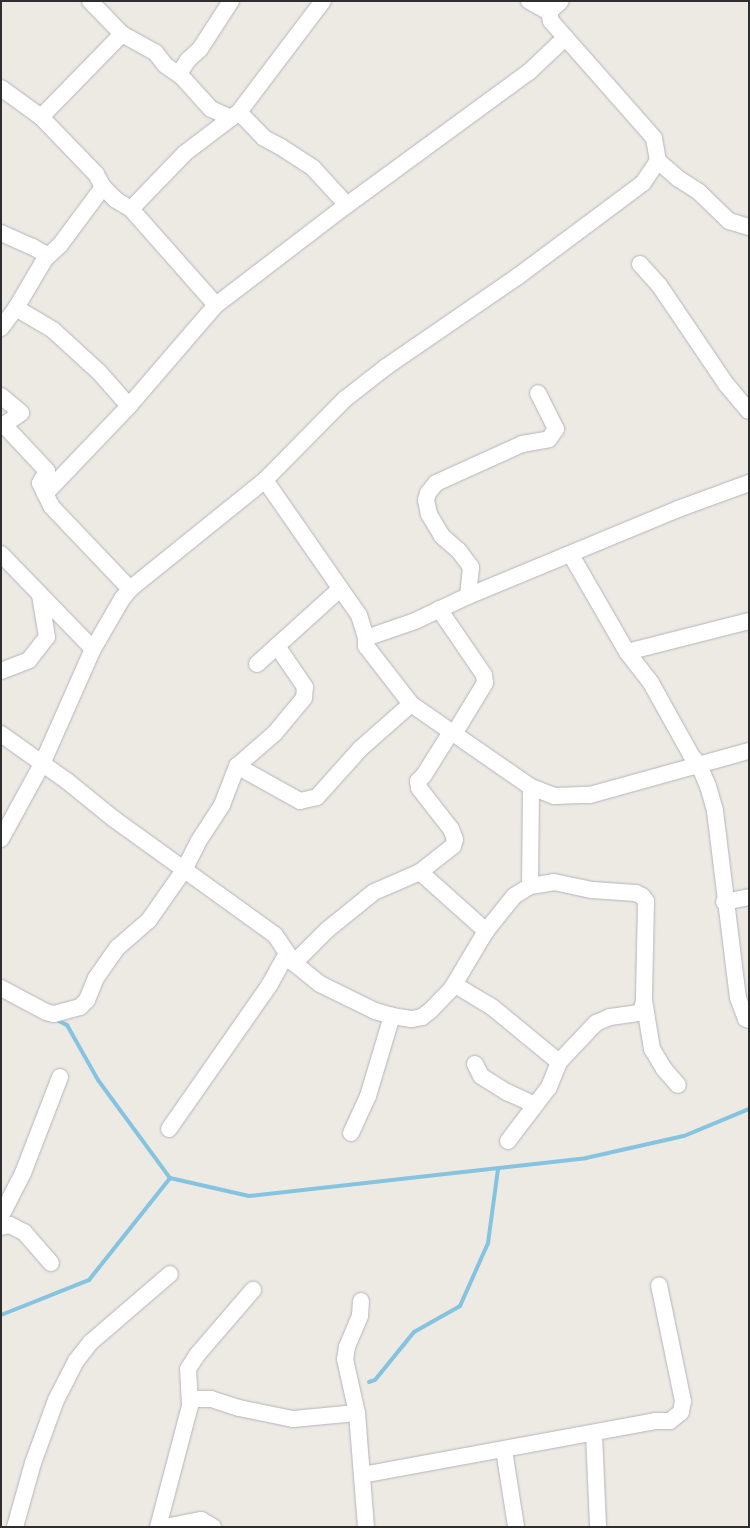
<!DOCTYPE html>
<html>
<head>
<meta charset="utf-8">
<style>
	body { margin:0 }
	#map { position:relative; width:750px; height:1528px; overflow:hidden; background:#ede9e3; font-family:Karla,sans-serif }
	div>[style] { position:absolute }
	[style*='--x'] { left:calc(var(--x)*1px); top:calc(var(--y)*1px); width:calc(var(--w)*1px); rotate:calc(var(--a)*1deg) }
	.stream>* { height:4px; margin:-2px; padding:0 2px; transform-origin:2px; border-radius:2px; background:#84c4e1 }
	.roads { filter:drop-shadow(0 0 1px #b3b4bc) drop-shadow(0 0 1px #b3b4bc) }
	.minor>* { height:16px; margin:-8px; padding:0 8px; transform-origin:8px; border-radius:8px; background:#fff }
	span { translate:-50% -50%; white-space:nowrap; text-align:center; line-height:1.15; -webkit-text-stroke:4px #fff; paint-order:stroke }
	.frame { position:absolute; inset:0; border:2px solid #2e2e2e; pointer-events:none }
</style>
</head>
<body>
<div id="map">
	<div class="stream">
		<i style="--x:55;--y:1019;--w:13;--a:27"></i>
		<i style="--x:67;--y:1025;--w:63;--a:60.6"></i>
		<i style="--x:98;--y:1080;--w:122;--a:53.7"></i>
		<i style="--x:170;--y:1178;--w:81;--a:12.8"></i>
		<i style="--x:249;--y:1196;--w:339;--a:-6.4"></i>
		<i style="--x:586;--y:1158;--w:100;--a:-12.7"></i>
		<i style="--x:684;--y:1136;--w:70;--a:-22.6"></i>
		<i style="--x:1;--y:1315;--w:95;--a:-21.7"></i>
		<i style="--x:89;--y:1280;--w:130;--a:-51.5"></i>
		<i style="--x:369;--y:1382;--w:6;--a:-18"></i>
		<i style="--x:375;--y:1380;--w:62;--a:-50.9"></i>
		<i style="--x:414;--y:1332;--w:53;--a:-29.5"></i>
		<i style="--x:460;--y:1306;--w:69;--a:-66"></i>
		<i style="--x:488;--y:1243;--w:75;--a:-82.3"></i>
	</div>
	<div class="roads">
		<div class="minor">
			<i style="--x:90;--y:1;--w:46;--a:45.9"></i>
			<i style="--x:122;--y:34;--w:38;--a:29"></i>
			<i style="--x:155;--y:52;--w:16;--a:52"></i>
			<i style="--x:165;--y:65;--w:21;--a:35"></i>
			<i style="--x:182;--y:77;--w:43;--a:47.8"></i>
			<i style="--x:211;--y:109;--w:22;--a:24"></i>
			<i style="--x:529;--y:1;--w:23;--a:29"></i>
			<i style="--x:182;--y:77;--w:5;--a:-112"></i>
			<i style="--x:180;--y:72;--w:14;--a:-56"></i>
			<i style="--x:188;--y:60;--w:16;--a:-43"></i>
			<i style="--x:200;--y:49;--w:57;--a:-57.1"></i>
			<i style="--x:1;--y:88;--w:49;--a:35.9"></i>
			<i style="--x:41;--y:117;--w:79;--a:46"></i>
			<i style="--x:96;--y:174;--w:15;--a:62"></i>
			<i style="--x:103;--y:187;--w:18;--a:45"></i>
			<i style="--x:116;--y:200;--w:17;--a:31"></i>
			<i style="--x:131;--y:209;--w:128;--a:48.5"></i>
			<i style="--x:239;--y:112;--w:36;--a:46"></i>
			<i style="--x:264;--y:138;--w:19;--a:28"></i>
			<i style="--x:281;--y:147;--w:38;--a:33"></i>
			<i style="--x:313;--y:168;--w:50;--a:47.4"></i>
			<i style="--x:41;--y:117;--w:116;--a:-45.7"></i>
			<i style="--x:658;--y:161;--w:28;--a:41"></i>
			<i style="--x:679;--y:179;--w:24;--a:33"></i>
			<i style="--x:699;--y:192;--w:42;--a:44"></i>
			<i style="--x:729;--y:221;--w:21;--a:17"></i>
			<i style="--x:131;--y:209;--w:78;--a:-46"></i>
			<i style="--x:185;--y:153;--w:68;--a:-37.2"></i>
			<i style="--x:239;--y:112;--w:139;--a:-52.9"></i>
			<i style="--x:1;--y:233;--w:35;--a:24"></i>
			<i style="--x:33;--y:247;--w:12;--a:31"></i>
			<i style="--x:43;--y:253;--w:6;--a:72"></i>
			<i style="--x:640;--y:264;--w:28;--a:48"></i>
			<i style="--x:659;--y:285;--w:120;--a:55.9"></i>
			<i style="--x:726;--y:384;--w:35;--a:50"></i>
			<i style="--x:16;--y:308;--w:43;--a:30.7"></i>
			<i style="--x:53;--y:330;--w:62;--a:42.4"></i>
			<i style="--x:99;--y:372;--w:45;--a:48.6"></i>
			<i style="--x:1;--y:328;--w:25;--a:-53"></i>
			<i style="--x:16;--y:308;--w:57;--a:-59.4"></i>
			<i style="--x:45;--y:259;--w:21;--a:-43"></i>
			<i style="--x:60;--y:245;--w:72;--a:-53.4"></i>
			<i style="--x:1;--y:396;--w:26;--a:40"></i>
			<i style="--x:21;--y:413;--w:21;--a:145"></i>
			<i style="--x:4;--y:425;--w:63;--a:46.9"></i>
			<i style="--x:47;--y:471;--w:14;--a:120"></i>
			<i style="--x:40;--y:483;--w:25;--a:64"></i>
			<i style="--x:51;--y:506;--w:115;--a:46.4"></i>
			<i style="--x:265;--y:480;--w:165;--a:55.2"></i>
			<i style="--x:359;--y:615;--w:24;--a:73"></i>
			<i style="--x:366;--y:638;--w:8;--a:90"></i>
			<i style="--x:366;--y:646;--w:73;--a:52.2"></i>
			<i style="--x:411;--y:704;--w:146;--a:34.7"></i>
			<i style="--x:531;--y:787;--w:25;--a:21"></i>
			<i style="--x:554;--y:796;--w:36;--a:-2"></i>
			<i style="--x:590;--y:795;--w:165;--a:-15.5"></i>
			<i style="--x:45;--y:494;--w:122;--a:-46.3"></i>
			<i style="--x:129;--y:406;--w:133;--a:-49.3"></i>
			<i style="--x:216;--y:305;--w:165;--a:-37.4"></i>
			<i style="--x:347;--y:205;--w:225;--a:-36.2"></i>
			<i style="--x:529;--y:72;--w:50;--a:-43.4"></i>
			<i style="--x:1;--y:554;--w:132;--a:45.9"></i>
			<i style="--x:571;--y:555;--w:112;--a:60"></i>
			<i style="--x:627;--y:652;--w:39;--a:52"></i>
			<i style="--x:651;--y:683;--w:82;--a:60.9"></i>
			<i style="--x:691;--y:755;--w:13;--a:51"></i>
			<i style="--x:699;--y:765;--w:23;--a:67"></i>
			<i style="--x:708;--y:786;--w:26;--a:74"></i>
			<i style="--x:715;--y:811;--w:188;--a:83"></i>
			<i style="--x:738;--y:998;--w:22;--a:69"></i>
			<i style="--x:746;--y:1019;--w:3;--a:18"></i>
			<i style="--x:468;--y:596;--w:29;--a:-84"></i>
			<i style="--x:471;--y:567;--w:20;--a:-127"></i>
			<i style="--x:459;--y:551;--w:23;--a:-139"></i>
			<i style="--x:442;--y:536;--w:26;--a:-121"></i>
			<i style="--x:429;--y:514;--w:14;--a:-102"></i>
			<i style="--x:426;--y:500;--w:7;--a:-74"></i>
			<i style="--x:428;--y:493;--w:13;--a:-51"></i>
			<i style="--x:436;--y:483;--w:94;--a:-24.4"></i>
			<i style="--x:522;--y:444;--w:27;--a:-10"></i>
			<i style="--x:549;--y:439;--w:12;--a:-55"></i>
			<i style="--x:556;--y:429;--w:40;--a:-116.6"></i>
			<i style="--x:439;--y:609;--w:80;--a:55.7"></i>
			<i style="--x:484;--y:675;--w:8;--a:83"></i>
			<i style="--x:485;--y:683;--w:60;--a:121.3"></i>
			<i style="--x:366;--y:638;--w:52;--a:-19.1"></i>
			<i style="--x:415;--y:621;--w:59;--a:-25.3"></i>
			<i style="--x:468;--y:596;--w:227;--a:-22.5"></i>
			<i style="--x:678;--y:509;--w:76;--a:-20.1"></i>
			<i style="--x:627;--y:652;--w:126;--a:-14.3"></i>
			<i style="--x:257;--y:664;--w:112;--a:-42.1"></i>
			<i style="--x:1;--y:671;--w:30;--a:-21"></i>
			<i style="--x:29;--y:660;--w:29;--a:-52"></i>
			<i style="--x:47;--y:637;--w:43;--a:-99.5"></i>
			<i style="--x:1;--y:734;--w:81;--a:35.5"></i>
			<i style="--x:67;--y:781;--w:60;--a:39"></i>
			<i style="--x:114;--y:819;--w:198;--a:35.8"></i>
			<i style="--x:275;--y:935;--w:34;--a:56"></i>
			<i style="--x:294;--y:963;--w:33;--a:39"></i>
			<i style="--x:320;--y:984;--w:61;--a:26.1"></i>
			<i style="--x:375;--y:1011;--w:18;--a:16"></i>
			<i style="--x:392;--y:1016;--w:20;--a:9"></i>
			<i style="--x:412;--y:1019;--w:10;--a:-11"></i>
			<i style="--x:422;--y:1017;--w:10;--a:-37"></i>
			<i style="--x:430;--y:1011;--w:32;--a:-46"></i>
			<i style="--x:452;--y:988;--w:66;--a:-59.2"></i>
			<i style="--x:486;--y:931;--w:45;--a:-51.3"></i>
			<i style="--x:514;--y:896;--w:19;--a:-32"></i>
			<i style="--x:530;--y:886;--w:24;--a:-9"></i>
			<i style="--x:554;--y:882;--w:39;--a:12"></i>
			<i style="--x:592;--y:890;--w:44;--a:3.9"></i>
			<i style="--x:636;--y:893;--w:7;--a:27"></i>
			<i style="--x:642;--y:896;--w:6;--a:51"></i>
			<i style="--x:646;--y:901;--w:99;--a:91.2"></i>
			<i style="--x:644;--y:1000;--w:50;--a:80.7"></i>
			<i style="--x:652;--y:1049;--w:23;--a:59"></i>
			<i style="--x:664;--y:1069;--w:21;--a:49"></i>
			<i style="--x:237;--y:766;--w:72;--a:29.1"></i>
			<i style="--x:300;--y:801;--w:17;--a:-13"></i>
			<i style="--x:317;--y:797;--w:64;--a:-48.1"></i>
			<i style="--x:360;--y:749;--w:68;--a:-41.4"></i>
			<i style="--x:1;--y:839;--w:85;--a:-61.3"></i>
			<i style="--x:42;--y:764;--w:126;--a:-66.1"></i>
			<i style="--x:93;--y:649;--w:58;--a:-59.9"></i>
			<i style="--x:122;--y:599;--w:13;--a:-51"></i>
			<i style="--x:130;--y:589;--w:174;--a:-38.9"></i>
			<i style="--x:265;--y:480;--w:114;--a:-45.4"></i>
			<i style="--x:345;--y:399;--w:52;--a:-38"></i>
			<i style="--x:386;--y:367;--w:159;--a:-34.5"></i>
			<i style="--x:517;--y:277;--w:157;--a:-36.7"></i>
			<i style="--x:643;--y:183;--w:27;--a:-56"></i>
			<i style="--x:658;--y:161;--w:23;--a:-100"></i>
			<i style="--x:654;--y:138;--w:156;--a:-131.4"></i>
			<i style="--x:551;--y:21;--w:9;--a:-103"></i>
			<i style="--x:549;--y:12;--w:16;--a:-43"></i>
			<i style="--x:420;--y:872;--w:89;--a:41.8"></i>
			<i style="--x:530;--y:886;--w:99;--a:-89.4"></i>
			<i style="--x:724;--y:902;--w:25;--a:-11"></i>
			<i style="--x:294;--y:963;--w:47;--a:-45"></i>
			<i style="--x:327;--y:930;--w:60;--a:-39"></i>
			<i style="--x:374;--y:892;--w:50;--a:-23.5"></i>
			<i style="--x:420;--y:872;--w:42;--a:-38.2"></i>
			<i style="--x:453;--y:846;--w:7;--a:-74"></i>
			<i style="--x:455;--y:839;--w:11;--a:-112"></i>
			<i style="--x:451;--y:829;--w:52;--a:-128"></i>
			<i style="--x:419;--y:788;--w:7;--a:-98"></i>
			<i style="--x:418;--y:781;--w:8;--a:-45"></i>
			<i style="--x:424;--y:775;--w:51;--a:-57.9"></i>
			<i style="--x:1;--y:988;--w:51;--a:28.1"></i>
			<i style="--x:46;--y:1012;--w:8;--a:14"></i>
			<i style="--x:54;--y:1014;--w:27;--a:-15"></i>
			<i style="--x:80;--y:1007;--w:10;--a:-45"></i>
			<i style="--x:87;--y:1000;--w:24;--a:-68"></i>
			<i style="--x:96;--y:978;--w:37;--a:-55"></i>
			<i style="--x:117;--y:948;--w:43;--a:-41.2"></i>
			<i style="--x:149;--y:920;--w:61;--a:-55"></i>
			<i style="--x:184;--y:870;--w:31;--a:-63"></i>
			<i style="--x:198;--y:842;--w:44;--a:-57"></i>
			<i style="--x:222;--y:805;--w:42;--a:-69"></i>
			<i style="--x:237;--y:766;--w:50;--a:-41"></i>
			<i style="--x:275;--y:733;--w:45;--a:-50.4"></i>
			<i style="--x:304;--y:698;--w:11;--a:-85"></i>
			<i style="--x:305;--y:687;--w:50;--a:-124.3"></i>
			<i style="--x:452;--y:988;--w:5;--a:-22"></i>
			<i style="--x:457;--y:986;--w:41;--a:31"></i>
			<i style="--x:492;--y:1007;--w:87;--a:39.4"></i>
			<i style="--x:475;--y:1064;--w:13;--a:63"></i>
			<i style="--x:481;--y:1076;--w:31;--a:32"></i>
			<i style="--x:507;--y:1092;--w:31;--a:25"></i>
			<i style="--x:169;--y:1129;--w:177;--a:-55.1"></i>
			<i style="--x:270;--y:984;--w:35;--a:-61"></i>
			<i style="--x:351;--y:1133;--w:41;--a:-65.3"></i>
			<i style="--x:368;--y:1096;--w:84;--a:-73.3"></i>
			<i style="--x:508;--y:1141;--w:68;--a:-52.8"></i>
			<i style="--x:549;--y:1087;--w:27;--a:-68"></i>
			<i style="--x:559;--y:1062;--w:54;--a:-46.5"></i>
			<i style="--x:596;--y:1023;--w:15;--a:-23"></i>
			<i style="--x:610;--y:1017;--w:28;--a:-8"></i>
			<i style="--x:638;--y:1013;--w:6;--a:-45"></i>
			<i style="--x:642;--y:1009;--w:9;--a:-77"></i>
			<i style="--x:1;--y:1216;--w:48;--a:-62.9"></i>
			<i style="--x:23;--y:1173;--w:103;--a:-68.9"></i>
			<i style="--x:1;--y:1227;--w:9;--a:-13"></i>
			<i style="--x:10;--y:1225;--w:16;--a:27"></i>
			<i style="--x:24;--y:1232;--w:41;--a:48.9"></i>
			<i style="--x:361;--y:1301;--w:15;--a:94"></i>
			<i style="--x:360;--y:1316;--w:34;--a:113"></i>
			<i style="--x:347;--y:1347;--w:12;--a:99"></i>
			<i style="--x:345;--y:1359;--w:55;--a:77.5"></i>
			<i style="--x:357;--y:1413;--w:114;--a:85.5"></i>
			<i style="--x:190;--y:1399;--w:21;--a:0"></i>
			<i style="--x:211;--y:1399;--w:29;--a:18"></i>
			<i style="--x:239;--y:1408;--w:55;--a:11.5"></i>
			<i style="--x:293;--y:1419;--w:64;--a:-5.4"></i>
			<i style="--x:594;--y:1434;--w:93;--a:87.5"></i>
			<i style="--x:504;--y:1450;--w:78;--a:81.1"></i>
			<i style="--x:362;--y:1475;--w:298;--a:-10.4"></i>
			<i style="--x:655;--y:1421;--w:15;--a:0"></i>
			<i style="--x:670;--y:1421;--w:14;--a:-39"></i>
			<i style="--x:681;--y:1412;--w:11;--a:-80"></i>
			<i style="--x:683;--y:1401;--w:118;--a:-101.7"></i>
			<i style="--x:15;--y:1527;--w:66;--a:-74.3"></i>
			<i style="--x:33;--y:1463;--w:67;--a:-69.9"></i>
			<i style="--x:56;--y:1400;--w:44;--a:-62.9"></i>
			<i style="--x:76;--y:1361;--w:24;--a:-52"></i>
			<i style="--x:91;--y:1342;--w:104;--a:-40.7"></i>
			<i style="--x:158;--y:1527;--w:125;--a:-75.2"></i>
			<i style="--x:190;--y:1406;--w:37;--a:-93"></i>
			<i style="--x:188;--y:1369;--w:17;--a:-57"></i>
			<i style="--x:197;--y:1355;--w:86;--a:-49.3"></i>
			<i style="--x:165;--y:1527;--w:37;--a:-11"></i>
			<i style="--x:201;--y:1520;--w:14;--a:30"></i>
		</div>
	</div>
	<div class="frame"></div>
</div>
</body>
</html>
